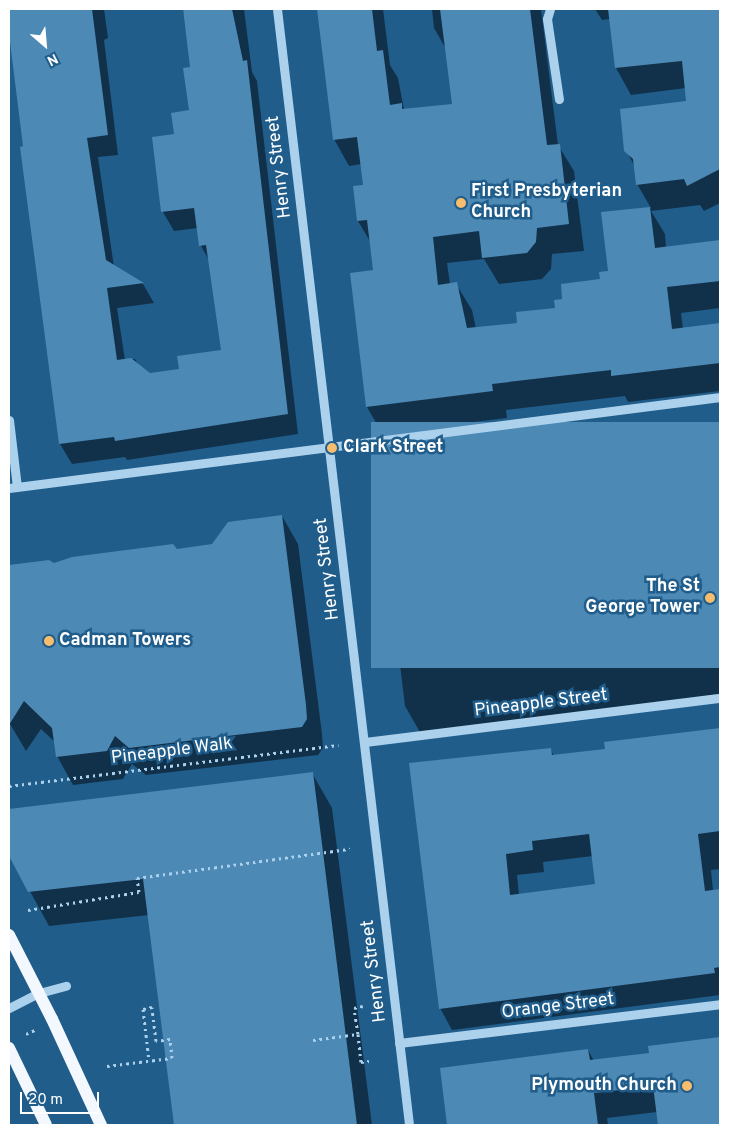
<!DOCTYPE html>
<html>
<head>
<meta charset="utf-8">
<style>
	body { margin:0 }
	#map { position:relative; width:729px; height:1134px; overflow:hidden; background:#205d8b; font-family:Overpass,sans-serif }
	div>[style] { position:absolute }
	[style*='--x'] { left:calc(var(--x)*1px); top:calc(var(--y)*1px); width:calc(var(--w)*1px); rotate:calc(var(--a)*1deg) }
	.shadow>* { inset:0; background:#0007 }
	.building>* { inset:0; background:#4c89b5; transform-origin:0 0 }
	.path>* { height:3px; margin-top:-1.5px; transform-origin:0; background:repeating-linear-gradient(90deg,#acd1ec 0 2.5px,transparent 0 6.5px) }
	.minor>* { height:9px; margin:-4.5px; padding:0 4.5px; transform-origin:4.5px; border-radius:4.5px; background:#acd1ec }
	.major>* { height:12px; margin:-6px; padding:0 6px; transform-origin:6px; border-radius:6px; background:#f2f8fe }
	.dots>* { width:14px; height:14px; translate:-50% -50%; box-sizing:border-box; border:2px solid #205d8b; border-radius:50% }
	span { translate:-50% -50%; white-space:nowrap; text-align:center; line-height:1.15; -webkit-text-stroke:5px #205d8b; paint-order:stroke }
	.street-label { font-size:18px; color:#fff }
	.poi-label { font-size:18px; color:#fff; font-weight:700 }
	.left { translate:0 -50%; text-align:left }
	.right { translate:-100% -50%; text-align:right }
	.frame { position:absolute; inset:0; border:10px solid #fff; pointer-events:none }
	.north { position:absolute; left:20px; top:20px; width:50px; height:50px; -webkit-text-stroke:4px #205d8b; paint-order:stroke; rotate:153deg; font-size:14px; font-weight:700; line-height:20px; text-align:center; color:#fff }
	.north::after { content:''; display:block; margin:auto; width:18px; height:22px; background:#fff; clip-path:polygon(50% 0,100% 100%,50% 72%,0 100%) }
	.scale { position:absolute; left:20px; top:1092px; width:79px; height:22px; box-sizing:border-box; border:2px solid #fff; border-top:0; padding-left:6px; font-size:15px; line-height:18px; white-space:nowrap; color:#fff; -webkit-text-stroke:4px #205d8b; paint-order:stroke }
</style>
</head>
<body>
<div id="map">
	<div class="shadow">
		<i style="clip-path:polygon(9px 9px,104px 9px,108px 38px,104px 40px,118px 155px,98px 157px,114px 267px,143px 284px,154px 303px,117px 308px,125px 360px,135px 359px,144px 375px,181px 370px,222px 351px,210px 262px,201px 246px,198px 228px,174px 231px,163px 212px,176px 136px,190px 111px,192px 68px,183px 9px,244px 9px,252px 72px,257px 81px,298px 434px,127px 460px,125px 457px,72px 464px,60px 444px,21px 148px,24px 147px)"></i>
		<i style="clip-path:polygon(318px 9px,383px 9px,390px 65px,398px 78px,404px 110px,453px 105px,446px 49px,434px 28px,432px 9px,541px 9px,558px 145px,574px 171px,584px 251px,552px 254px,551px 269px,542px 279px,499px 284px,484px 259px,447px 263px,450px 284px,456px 284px,472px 310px,476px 329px,519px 324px,557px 309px,563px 300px,602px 280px,609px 272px,603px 213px,651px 208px,637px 184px,635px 167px,626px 150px,688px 102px,686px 88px,631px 95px,616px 68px,610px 19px,602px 20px,595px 9px,720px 9px,720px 203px,704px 211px,700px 205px,651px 211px,665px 234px,666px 248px,720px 241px,720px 308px,681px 313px,683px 329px,720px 325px,720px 391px,628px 402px,625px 396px,506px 410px,507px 418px,382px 433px,367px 407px,375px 271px,371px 243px,358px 221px,355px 188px,365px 186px,362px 164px,349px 166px,334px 139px)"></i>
		<i style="clip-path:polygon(720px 424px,720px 697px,421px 734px,405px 706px,376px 466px)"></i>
		<i style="clip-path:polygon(282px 516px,298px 544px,322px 734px,323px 748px,318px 755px,146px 775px,132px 764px,123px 779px,73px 785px,57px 756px,55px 742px,41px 729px,26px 751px,10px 724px,9px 712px,9px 566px,49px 561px,53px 565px,213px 545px)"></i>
		<i style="clip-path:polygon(evenodd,720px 729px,720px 869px,711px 870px,713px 891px,720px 890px,720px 995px,452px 1030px,440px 1008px,550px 749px,554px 756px,606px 750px,605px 743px,720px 729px,593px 856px,596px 885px,519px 895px,517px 875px,544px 872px,543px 862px,593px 856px)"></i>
		<i style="clip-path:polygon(312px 773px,332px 808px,372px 1125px,175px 1125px,149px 915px,49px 926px,9px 853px,9px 810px)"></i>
		<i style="clip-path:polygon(720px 1039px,720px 1125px,659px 1125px,657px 1112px,607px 1118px,608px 1125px,448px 1125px,441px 1069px,588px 1050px,594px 1061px,651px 1054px,650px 1047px)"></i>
	</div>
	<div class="building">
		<i style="clip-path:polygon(9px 9px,92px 9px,108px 135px,87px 138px,106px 260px,144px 283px,107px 288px,117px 360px,131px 358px,150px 373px,179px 369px,177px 356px,221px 350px,206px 245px,199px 246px,194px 208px,161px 212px,152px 137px,174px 134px,171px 113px,189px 110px,183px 68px,190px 67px,183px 9px,232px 9px,243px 61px,247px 60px,288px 414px,115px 441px,114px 437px,59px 444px,20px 147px,23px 146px,9px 34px)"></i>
		<i style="clip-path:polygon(317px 9px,372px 9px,377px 51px,383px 50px,390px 105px,402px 103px,402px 109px,452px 104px,440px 9px,530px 9px,547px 145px,560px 144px,569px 224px,537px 228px,536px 242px,527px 253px,482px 258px,479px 231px,433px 237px,438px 285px,457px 282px,467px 328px,517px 323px,516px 312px,555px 308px,554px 300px,562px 299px,561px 284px,600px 279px,599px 272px,608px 271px,601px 212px,650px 207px,655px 248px,720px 240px,720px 281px,667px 287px,672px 329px,720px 323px,720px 363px,611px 376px,611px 370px,492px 384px,493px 391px,366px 407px,350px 273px,373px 270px,367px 220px,357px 221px,353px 186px,363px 185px,357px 137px,333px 140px)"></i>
		<i style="clip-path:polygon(608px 9px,720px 9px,720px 169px,687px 186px,684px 179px,636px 185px,633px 159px,624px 151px,620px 109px,686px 101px,682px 61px,615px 68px)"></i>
		<i style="left:720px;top:422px;width:246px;height:349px;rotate:90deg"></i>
		<i style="clip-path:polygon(282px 515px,306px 705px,307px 719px,302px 727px,129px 748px,115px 736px,107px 751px,56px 757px,52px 728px,24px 701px,9px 725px,9px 565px,49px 560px,54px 563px,72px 557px,173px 544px,177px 549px,212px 544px,228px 522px)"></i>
		<i style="clip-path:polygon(evenodd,720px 728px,720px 831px,698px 834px,705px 891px,720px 889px,720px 967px,714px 968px,715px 973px,439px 1009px,409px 763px,551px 748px,552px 755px,605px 749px,604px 742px,720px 728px,589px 834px,595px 884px,510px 895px,506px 854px,533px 850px,532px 841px,589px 834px)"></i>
		<i style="clip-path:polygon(313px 772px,357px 1125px,174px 1125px,143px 879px,28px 892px,9px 856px,9px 809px)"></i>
		<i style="clip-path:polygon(720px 1037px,720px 1125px,658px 1125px,653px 1086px,594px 1093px,598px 1125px,447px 1125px,440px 1068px,588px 1049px,590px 1060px,649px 1053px,648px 1046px)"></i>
	</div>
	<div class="path">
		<i style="--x:9;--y:786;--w:332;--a:-7.1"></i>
		<i style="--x:28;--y:910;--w:112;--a:-9.2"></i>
		<i style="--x:139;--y:892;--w:14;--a:-98"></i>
		<i style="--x:137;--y:878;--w:215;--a:-7.8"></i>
		<i style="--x:26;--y:1034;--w:10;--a:-24"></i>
		<i style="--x:358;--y:1034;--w:28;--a:84"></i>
		<i style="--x:361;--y:1062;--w:8;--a:-7"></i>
		<i style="--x:313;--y:1040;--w:45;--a:-7.6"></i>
		<i style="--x:358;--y:1034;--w:26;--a:-99"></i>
		<i style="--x:354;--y:1008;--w:9;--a:-13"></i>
		<i style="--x:107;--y:1066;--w:65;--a:-7"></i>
		<i style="--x:172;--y:1058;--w:19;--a:-96"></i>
		<i style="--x:170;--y:1039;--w:14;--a:172"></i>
		<i style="--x:156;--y:1041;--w:34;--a:-97"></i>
		<i style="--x:152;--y:1007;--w:9;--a:167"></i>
		<i style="--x:143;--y:1009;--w:52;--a:83.4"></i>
	</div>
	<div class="minor">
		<i style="--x:277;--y:9;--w:1124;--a:83.25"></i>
		<i style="--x:550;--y:9;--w:10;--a:107"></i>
		<i style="--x:547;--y:19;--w:81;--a:81.5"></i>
		<i style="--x:9;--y:420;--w:67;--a:83.2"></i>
		<i style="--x:9;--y:488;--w:717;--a:-7.29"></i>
		<i style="--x:365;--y:742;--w:358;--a:-7.1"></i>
		<i style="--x:9;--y:1008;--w:34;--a:-27"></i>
		<i style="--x:39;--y:993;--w:28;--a:-15"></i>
		<i style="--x:399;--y:1043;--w:323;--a:-6.9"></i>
	</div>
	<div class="major">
		<i style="--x:9;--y:935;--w:94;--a:62.9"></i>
		<i style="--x:52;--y:1019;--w:117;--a:65.2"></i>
		<i style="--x:9;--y:1048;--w:85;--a:64.3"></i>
	</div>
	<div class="dots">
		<i style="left:461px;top:203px;background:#f9be6d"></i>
		<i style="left:332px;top:448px;background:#f9be6d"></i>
		<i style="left:710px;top:598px;background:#f9be6d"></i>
		<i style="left:49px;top:641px;background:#f9be6d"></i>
		<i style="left:687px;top:1086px;background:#f9be6d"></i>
	</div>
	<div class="street-label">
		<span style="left:280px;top:167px;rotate:-97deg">Henry Street</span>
		<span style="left:328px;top:569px;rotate:-97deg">Henry Street</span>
		<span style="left:541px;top:704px;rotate:-7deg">Pineapple Street</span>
		<span style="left:172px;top:752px;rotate:-7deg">Pineapple Walk</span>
		<span style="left:375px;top:971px;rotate:-97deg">Henry Street</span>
		<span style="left:558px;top:1007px;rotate:-7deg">Orange Street</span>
	</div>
	<div class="poi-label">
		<span class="left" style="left:471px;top:203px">First Presbyterian<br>Church</span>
		<span class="left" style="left:343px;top:448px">Clark Street</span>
		<span class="right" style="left:700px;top:598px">The St<br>George Tower</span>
		<span class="left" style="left:59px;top:641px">Cadman Towers</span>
		<span class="right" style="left:677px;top:1086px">Plymouth Church</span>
	</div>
	<div class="frame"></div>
	<div class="north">N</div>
	<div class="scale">20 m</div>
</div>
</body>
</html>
